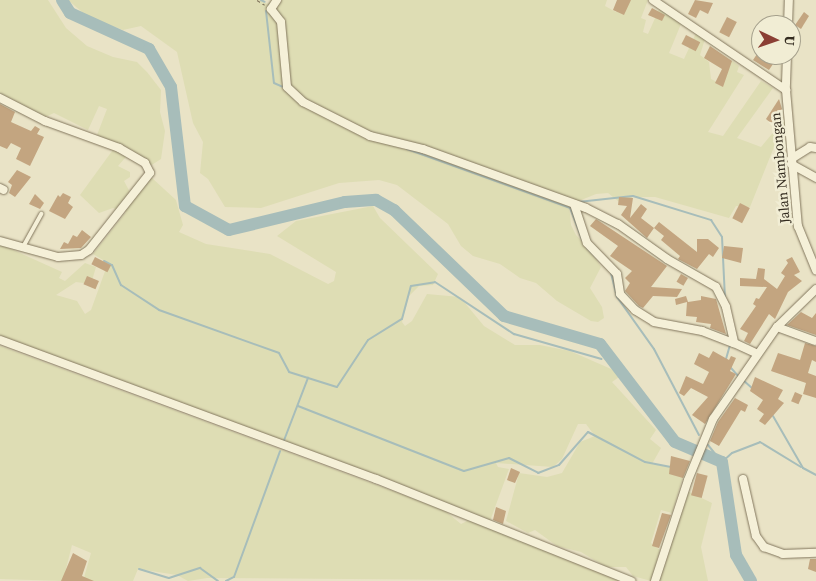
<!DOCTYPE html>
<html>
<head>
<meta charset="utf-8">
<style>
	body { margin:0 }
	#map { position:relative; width:816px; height:581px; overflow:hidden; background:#e9e3c6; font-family:"Source Serif 4",serif }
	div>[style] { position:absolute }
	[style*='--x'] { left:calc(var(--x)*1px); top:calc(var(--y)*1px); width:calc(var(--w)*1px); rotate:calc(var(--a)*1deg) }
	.farmland>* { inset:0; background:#deddb4 }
	.stream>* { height:2px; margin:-1px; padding:0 1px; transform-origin:1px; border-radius:1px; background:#a7bdba }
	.river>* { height:12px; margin:-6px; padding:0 6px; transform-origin:6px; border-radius:6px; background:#a7bdba }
	.building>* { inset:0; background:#c3a580; transform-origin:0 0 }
	.path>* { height:1px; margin-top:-0.5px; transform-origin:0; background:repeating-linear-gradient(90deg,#82765d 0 4px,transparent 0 6.5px) }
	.roads { filter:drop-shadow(0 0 1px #82765d) drop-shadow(0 0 1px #82765d) }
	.service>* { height:4px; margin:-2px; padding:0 2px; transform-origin:2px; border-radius:2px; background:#f5f0d8 }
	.minor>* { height:8px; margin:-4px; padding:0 4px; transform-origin:4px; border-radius:4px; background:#f5f0d8 }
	span { translate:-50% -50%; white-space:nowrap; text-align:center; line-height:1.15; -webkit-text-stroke:5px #f1edd4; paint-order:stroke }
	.street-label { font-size:14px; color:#342c20 }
	.north { position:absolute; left:751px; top:15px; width:50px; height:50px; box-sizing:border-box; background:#f1edd4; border:1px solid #a5a08c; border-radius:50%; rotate:93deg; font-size:14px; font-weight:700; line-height:20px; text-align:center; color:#342c20 }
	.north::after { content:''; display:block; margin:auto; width:18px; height:22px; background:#8b3f34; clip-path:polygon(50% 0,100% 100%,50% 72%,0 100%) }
</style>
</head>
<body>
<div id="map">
	<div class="farmland">
		<i style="clip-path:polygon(0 0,48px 0,66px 28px,87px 46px,113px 57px,137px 62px,147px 72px,161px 90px,160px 112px,165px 131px,161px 159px,150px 166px,132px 150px,118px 166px,130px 172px,130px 177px,124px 181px,132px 196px,148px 179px,152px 178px,176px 200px,183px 225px,179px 232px,206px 244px,270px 254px,328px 284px,334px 281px,336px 272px,277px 236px,296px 221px,373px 206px,380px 218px,438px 274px,433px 285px,419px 286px,409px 296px,402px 322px,405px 326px,412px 321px,427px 294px,460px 297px,484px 326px,515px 345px,540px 345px,570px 351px,618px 372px,619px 377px,612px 382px,656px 430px,650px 439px,661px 448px,652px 464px,685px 470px,672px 513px,661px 510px,651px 543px,660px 550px,651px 581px,633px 576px,626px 567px,606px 567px,581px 552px,557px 546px,535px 530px,528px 533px,506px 521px,519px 473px,547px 477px,562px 473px,580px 442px,595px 436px,586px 424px,578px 424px,562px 459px,553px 467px,496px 463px,498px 467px,509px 469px,490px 521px,0 338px,0 244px,62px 272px,59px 278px,65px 281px,85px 263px,96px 267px,91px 284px,76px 282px,56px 295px,77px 301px,85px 314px,91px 310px,108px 263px,93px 254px,126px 212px,113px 208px,99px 213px,80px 195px,115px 147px,97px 135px,107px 109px,99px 106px,88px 130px,54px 113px,43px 118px,0 93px)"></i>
		<i style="clip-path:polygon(68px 0,260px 0,267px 4px,274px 0,607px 0,605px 6px,616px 12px,624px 0,648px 0,641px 18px,646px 20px,643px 32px,648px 34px,660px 7px,681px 24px,669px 53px,684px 59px,696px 33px,705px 39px,700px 55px,709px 62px,711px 79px,719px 83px,731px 60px,739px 66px,737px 72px,744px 75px,708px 132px,723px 136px,761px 81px,773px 88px,737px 138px,761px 147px,787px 116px,788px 126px,774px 147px,750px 207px,736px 206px,729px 218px,655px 197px,632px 197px,630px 203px,623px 205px,608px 193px,596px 194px,569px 205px,571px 225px,576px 235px,592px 252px,601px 267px,590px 288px,602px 307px,604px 318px,598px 322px,591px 321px,557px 301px,536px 283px,520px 278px,500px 264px,473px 256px,461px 246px,448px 224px,397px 185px,379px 180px,339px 183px,261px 208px,225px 207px,208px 179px,200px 173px,203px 142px,193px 123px,177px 52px,141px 26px,123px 30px,88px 17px)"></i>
		<i style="clip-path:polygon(0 346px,444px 510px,461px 524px,471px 519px,630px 581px,207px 578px,188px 581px,177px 575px,138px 569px,133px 581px,83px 581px,91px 553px,72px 545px,63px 581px,0 579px)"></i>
		<i style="clip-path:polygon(685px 490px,712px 503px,701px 547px,708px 581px,656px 581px)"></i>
	</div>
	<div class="stream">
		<i style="--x:261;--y:0;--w:4;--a:27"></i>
		<i style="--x:266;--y:11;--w:72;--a:83.7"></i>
		<i style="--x:274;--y:83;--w:12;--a:24"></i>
		<i style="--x:407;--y:149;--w:173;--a:19.9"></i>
		<i style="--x:570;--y:208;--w:34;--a:69"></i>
		<i style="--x:578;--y:202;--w:55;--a:-6.2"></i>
		<i style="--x:633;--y:196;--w:82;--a:17.1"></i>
		<i style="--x:711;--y:220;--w:20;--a:57"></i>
		<i style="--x:722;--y:237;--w:61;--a:87.2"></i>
		<i style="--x:587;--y:248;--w:20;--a:45"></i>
		<i style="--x:104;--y:261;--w:9;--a:27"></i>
		<i style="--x:112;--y:265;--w:22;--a:66"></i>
		<i style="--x:121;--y:285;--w:45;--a:33.3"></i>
		<i style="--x:159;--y:310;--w:127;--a:19.7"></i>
		<i style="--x:279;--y:353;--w:21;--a:62"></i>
		<i style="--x:289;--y:372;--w:50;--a:17.4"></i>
		<i style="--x:337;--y:387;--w:56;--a:-56.6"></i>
		<i style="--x:368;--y:340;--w:40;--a:-32"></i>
		<i style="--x:402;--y:319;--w:34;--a:-75"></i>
		<i style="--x:411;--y:286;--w:24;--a:-9"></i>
		<i style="--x:435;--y:282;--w:95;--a:33.4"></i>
		<i style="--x:514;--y:334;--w:91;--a:15.9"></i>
		<i style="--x:611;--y:273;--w:25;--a:76"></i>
		<i style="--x:617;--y:297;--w:64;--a:54.6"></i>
		<i style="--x:654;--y:349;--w:97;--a:62.4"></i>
		<i style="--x:726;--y:359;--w:15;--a:-74"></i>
		<i style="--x:731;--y:368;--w:12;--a:48"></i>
		<i style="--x:743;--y:380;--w:12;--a:42"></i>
		<i style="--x:298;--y:406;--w:178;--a:21.4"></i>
		<i style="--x:464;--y:471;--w:47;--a:-16.1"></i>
		<i style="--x:509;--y:458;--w:33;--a:27"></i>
		<i style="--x:538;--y:473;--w:22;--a:-21"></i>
		<i style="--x:559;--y:465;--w:44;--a:-48.7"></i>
		<i style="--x:588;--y:432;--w:64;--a:27.8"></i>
		<i style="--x:645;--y:462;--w:25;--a:11"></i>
		<i style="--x:773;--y:416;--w:60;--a:60"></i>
		<i style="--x:803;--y:468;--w:15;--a:28"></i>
		<i style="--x:283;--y:443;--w:70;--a:-69"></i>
		<i style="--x:708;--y:445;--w:22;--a:51"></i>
		<i style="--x:722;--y:462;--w:13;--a:-42"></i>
		<i style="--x:732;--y:453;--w:30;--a:-21"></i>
		<i style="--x:760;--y:442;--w:48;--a:31.4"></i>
		<i style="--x:139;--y:569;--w:31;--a:17"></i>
		<i style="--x:169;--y:578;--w:33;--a:-18"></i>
		<i style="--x:200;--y:568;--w:22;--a:36"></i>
		<i style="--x:226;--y:581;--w:9;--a:-27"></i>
		<i style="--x:234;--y:577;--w:134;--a:-69.9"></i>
	</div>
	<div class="river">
		<i style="--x:62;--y:0;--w:15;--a:58"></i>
		<i style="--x:70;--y:13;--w:87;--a:24.5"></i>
		<i style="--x:149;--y:49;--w:44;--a:59.9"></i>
		<i style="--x:171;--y:87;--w:120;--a:83.3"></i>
		<i style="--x:185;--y:206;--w:50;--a:28.6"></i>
		<i style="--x:229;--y:230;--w:119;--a:-13.6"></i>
		<i style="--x:345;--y:202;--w:31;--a:-4"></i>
		<i style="--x:376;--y:200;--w:21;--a:29"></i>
		<i style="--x:394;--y:210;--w:153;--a:43.9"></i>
		<i style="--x:504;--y:316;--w:100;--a:16.3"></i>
		<i style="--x:600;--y:344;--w:123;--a:52.6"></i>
		<i style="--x:675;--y:442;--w:51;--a:23.1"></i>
		<i style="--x:722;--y:462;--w:94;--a:81.4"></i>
		<i style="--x:736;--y:555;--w:30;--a:60"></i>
	</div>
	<div class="building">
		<i style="clip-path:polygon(617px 0,631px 0,624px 15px,613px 10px)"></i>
		<i style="clip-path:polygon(695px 0,713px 3px,708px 14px,700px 10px,696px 18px,688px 14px)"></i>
		<i style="clip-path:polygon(652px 8px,665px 15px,662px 21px,648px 15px)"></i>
		<i style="clip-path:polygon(804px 12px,809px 16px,801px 29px,795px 25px)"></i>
		<i style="left:727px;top:17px;width:11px;height:17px;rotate:27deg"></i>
		<i style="left:686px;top:35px;width:16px;height:10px;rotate:27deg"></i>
		<i style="clip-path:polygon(710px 46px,732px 61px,723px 87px,715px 83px,722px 69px,704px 58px)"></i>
		<i style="clip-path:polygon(761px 48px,761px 55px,777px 58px,769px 70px,753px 60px)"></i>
		<i style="clip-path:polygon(779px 99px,782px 109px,772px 124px,766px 119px)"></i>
		<i style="clip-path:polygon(0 104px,15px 112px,11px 122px,31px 131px,35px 126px,40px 129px,37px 134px,44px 137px,30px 166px,16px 159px,21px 148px,11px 143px,7px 149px,0 146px)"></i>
		<i style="clip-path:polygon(17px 170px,31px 177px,15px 197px,9px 193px,12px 185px,8px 182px)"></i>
		<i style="clip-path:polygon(63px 193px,71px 197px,68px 203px,73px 207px,65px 219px,49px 211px,58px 195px,60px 197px)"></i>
		<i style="clip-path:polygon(35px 194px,44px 203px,40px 209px,29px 204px)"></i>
		<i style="clip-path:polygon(619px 197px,633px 198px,630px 218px,641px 204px,647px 209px,641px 218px,654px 228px,647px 238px,621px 215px,627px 206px,618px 205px)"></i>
		<i style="left:740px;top:203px;width:11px;height:17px;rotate:27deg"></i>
		<i style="clip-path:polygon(596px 219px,667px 266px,651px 287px,682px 289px,677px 297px,653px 296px,643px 308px,639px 306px,625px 291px,630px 283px,625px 278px,632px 271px,610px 256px,618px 246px,590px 226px)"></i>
		<i style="clip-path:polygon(659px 222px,697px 252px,697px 239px,708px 239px,719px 248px,713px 257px,709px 254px,697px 269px,678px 259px,680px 256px,661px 240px,664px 236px,654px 228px)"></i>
		<i style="clip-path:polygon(82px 230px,91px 237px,81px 248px,60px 249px,64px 242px,68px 244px,73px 235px,77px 237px)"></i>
		<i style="clip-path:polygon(724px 246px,743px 248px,741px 263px,722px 258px)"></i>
		<i style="left:95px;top:257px;width:18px;height:8px;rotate:27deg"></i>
		<i style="clip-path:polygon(792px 257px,800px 272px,794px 275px,802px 281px,788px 292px,775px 319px,769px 314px,750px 344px,744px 341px,748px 333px,740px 329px,756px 306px,753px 304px,756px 298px,759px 299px,767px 287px,740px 286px,740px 278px,756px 279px,758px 268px,765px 269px,764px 279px,777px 289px,785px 276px,781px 273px,788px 263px,786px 260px)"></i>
		<i style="left:681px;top:274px;width:8px;height:9px;rotate:30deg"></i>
		<i style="left:87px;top:276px;width:13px;height:9px;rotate:23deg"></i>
		<i style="clip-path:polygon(686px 296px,688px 302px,701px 300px,701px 296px,716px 299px,726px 334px,710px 328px,711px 324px,696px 322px,697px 317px,686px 316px,687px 302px,676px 305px,675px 299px)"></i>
		<i style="clip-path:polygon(801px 312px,812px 318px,816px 313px,816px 335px,787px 325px)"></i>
		<i style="clip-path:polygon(805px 343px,816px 346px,816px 362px,812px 360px,808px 373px,816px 376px,816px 398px,803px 394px,806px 383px,771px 371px,778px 353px,800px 360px)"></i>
		<i style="clip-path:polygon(713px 351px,729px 360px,731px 356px,736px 358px,730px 371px,736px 374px,705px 424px,692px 415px,708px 397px,691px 388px,684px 396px,679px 393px,686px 376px,703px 384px,709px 372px,694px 364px,699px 353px,709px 358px)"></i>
		<i style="clip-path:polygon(755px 377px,783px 390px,778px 399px,784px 403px,765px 425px,759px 421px,764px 414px,757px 409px,763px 400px,750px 391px)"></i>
		<i style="left:795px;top:392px;width:8px;height:10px;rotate:23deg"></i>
		<i style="clip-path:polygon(735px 398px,748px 405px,745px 412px,741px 410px,719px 446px,710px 441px,718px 422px)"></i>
		<i style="clip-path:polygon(671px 456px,690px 461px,683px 478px,669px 474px)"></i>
		<i style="clip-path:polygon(511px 468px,520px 472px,515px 483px,507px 480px)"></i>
		<i style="left:697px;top:473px;width:11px;height:23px;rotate:15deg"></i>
		<i style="clip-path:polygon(496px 507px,506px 511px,503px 524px,493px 520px)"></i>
		<i style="clip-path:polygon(662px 513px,671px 515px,659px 548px,652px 546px)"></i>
		<i style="clip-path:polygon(73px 553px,87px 561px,82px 576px,94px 581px,61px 581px)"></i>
		<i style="clip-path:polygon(810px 559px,816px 559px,816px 572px,808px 569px)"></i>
	</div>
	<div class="path">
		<i style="--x:257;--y:0;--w:9;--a:32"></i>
	</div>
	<div class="roads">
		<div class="service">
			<i style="--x:23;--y:247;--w:38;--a:-61"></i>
		</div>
		<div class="minor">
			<i style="--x:277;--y:0;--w:11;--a:124"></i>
			<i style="--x:271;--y:9;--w:16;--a:52"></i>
			<i style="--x:281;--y:22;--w:65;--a:84.7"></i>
			<i style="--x:287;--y:87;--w:22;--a:43"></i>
			<i style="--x:303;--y:102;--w:75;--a:26.9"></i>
			<i style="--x:370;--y:136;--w:55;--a:13.8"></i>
			<i style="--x:423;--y:149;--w:173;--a:19.9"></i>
			<i style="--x:586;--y:208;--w:36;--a:27"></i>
			<i style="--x:618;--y:224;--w:60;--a:35.5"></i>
			<i style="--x:667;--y:259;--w:56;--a:29.7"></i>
			<i style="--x:716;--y:287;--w:22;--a:63"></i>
			<i style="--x:726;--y:307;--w:37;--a:77"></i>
			<i style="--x:734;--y:343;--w:26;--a:25"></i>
			<i style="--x:653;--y:0;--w:161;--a:34.1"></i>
			<i style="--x:788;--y:25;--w:25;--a:-88"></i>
			<i style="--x:787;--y:55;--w:35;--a:92"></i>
			<i style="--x:786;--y:90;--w:137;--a:85"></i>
			<i style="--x:798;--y:226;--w:48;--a:67.8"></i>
			<i style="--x:0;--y:98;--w:51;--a:27.1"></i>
			<i style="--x:45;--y:121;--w:79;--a:20"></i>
			<i style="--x:119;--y:148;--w:30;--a:30"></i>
			<i style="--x:145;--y:163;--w:11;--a:63"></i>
			<i style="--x:150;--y:173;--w:98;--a:128.4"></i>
			<i style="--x:89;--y:250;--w:9;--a:148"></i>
			<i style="--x:81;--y:255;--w:23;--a:175"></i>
			<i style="--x:58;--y:257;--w:60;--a:-164.6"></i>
			<i style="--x:791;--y:159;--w:22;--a:-32"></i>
			<i style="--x:810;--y:147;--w:6;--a:9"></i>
			<i style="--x:791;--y:164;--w:29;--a:29"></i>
			<i style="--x:0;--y:188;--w:4;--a:27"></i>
			<i style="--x:574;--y:204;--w:41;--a:71.6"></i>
			<i style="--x:587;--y:243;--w:43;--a:45.9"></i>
			<i style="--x:617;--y:274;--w:20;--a:81"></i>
			<i style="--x:620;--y:294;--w:22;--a:47"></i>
			<i style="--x:635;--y:310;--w:22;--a:32"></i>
			<i style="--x:654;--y:322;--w:49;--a:10.6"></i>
			<i style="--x:702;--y:331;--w:34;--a:21"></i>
			<i style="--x:777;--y:327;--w:40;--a:20.2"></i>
			<i style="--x:0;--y:340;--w:401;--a:20.3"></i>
			<i style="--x:376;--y:479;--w:275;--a:21.8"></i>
			<i style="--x:743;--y:479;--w:58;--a:77.2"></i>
			<i style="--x:756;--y:536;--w:14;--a:54"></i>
			<i style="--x:764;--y:547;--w:20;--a:20"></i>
			<i style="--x:783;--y:554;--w:33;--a:-2"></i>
			<i style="--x:655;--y:581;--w:106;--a:-71.9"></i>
			<i style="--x:688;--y:480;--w:66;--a:-67.7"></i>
			<i style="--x:713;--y:419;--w:112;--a:-55.2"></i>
			<i style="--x:777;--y:327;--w:54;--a:-44.3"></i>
		</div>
	</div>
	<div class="street-label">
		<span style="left:780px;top:168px;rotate:-95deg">Jalan Nambongan</span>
	</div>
	<div class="north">U</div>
</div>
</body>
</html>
